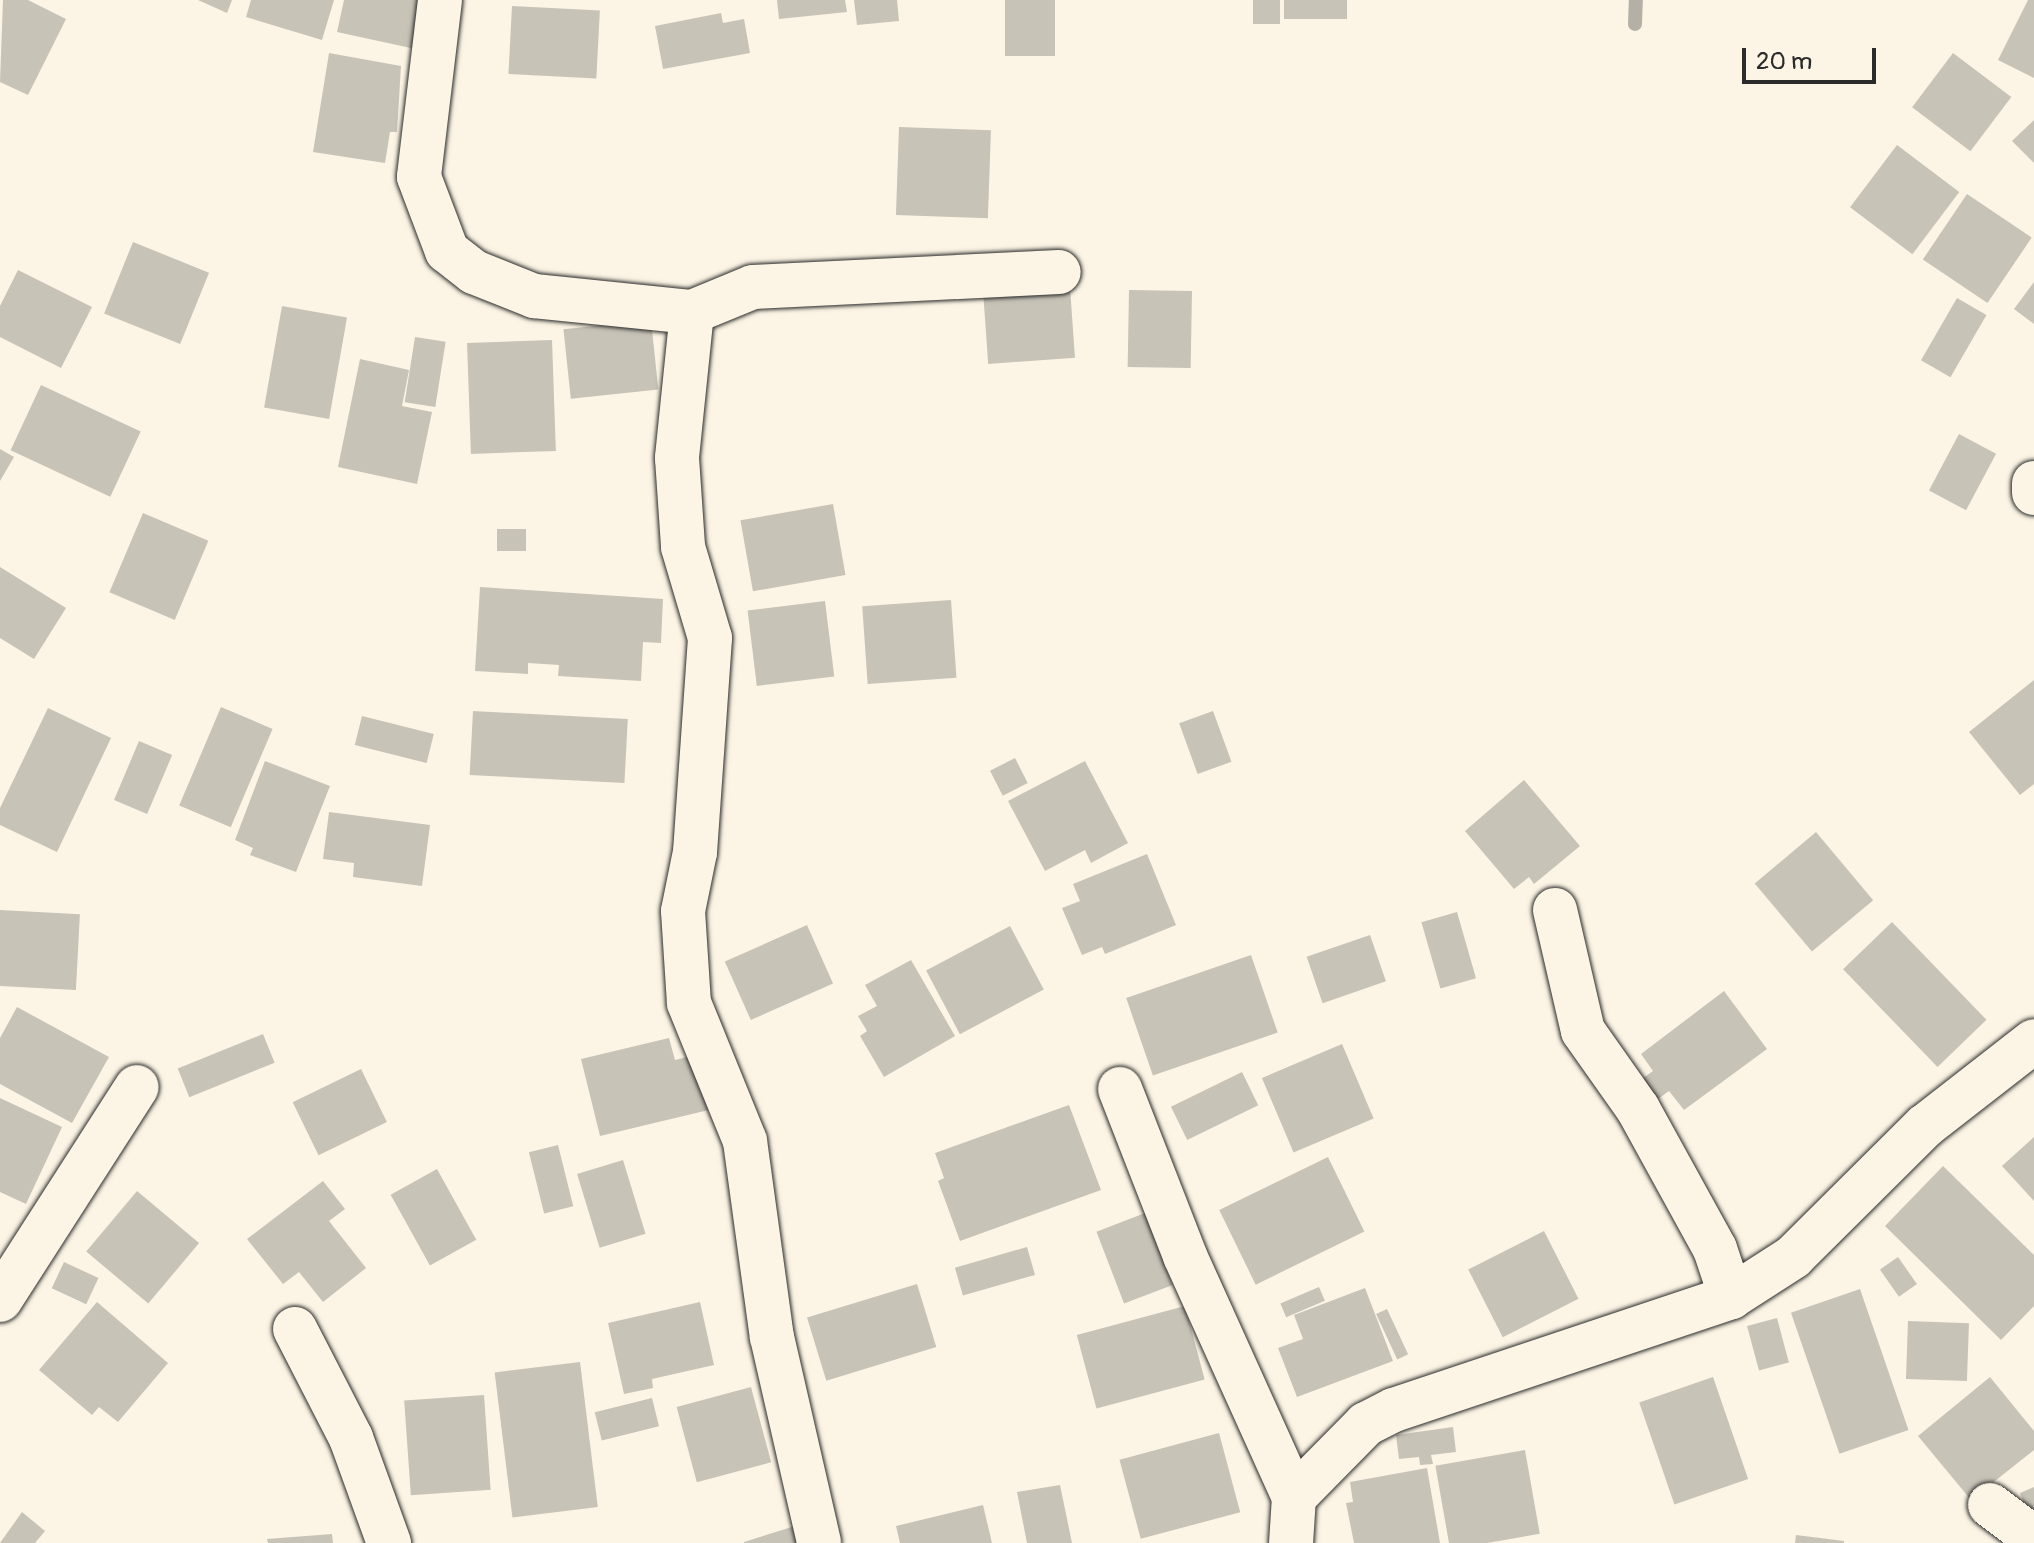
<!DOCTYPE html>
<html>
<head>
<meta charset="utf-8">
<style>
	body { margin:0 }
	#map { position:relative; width:2034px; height:1543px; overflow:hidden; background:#fcf5e5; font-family:Pangolin,sans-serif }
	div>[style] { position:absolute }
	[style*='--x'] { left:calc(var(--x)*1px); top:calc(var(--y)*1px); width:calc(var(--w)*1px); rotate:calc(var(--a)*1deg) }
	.stream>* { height:14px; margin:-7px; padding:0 7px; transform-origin:7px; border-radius:7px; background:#b4b0a5 }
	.building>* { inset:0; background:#c8c3b7; transform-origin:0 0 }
	.roads { filter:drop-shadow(0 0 2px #2b2b2b) drop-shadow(0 0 2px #2b2b2b) }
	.street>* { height:44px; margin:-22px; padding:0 22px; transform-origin:22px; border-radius:22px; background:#fcf5e5 }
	span { translate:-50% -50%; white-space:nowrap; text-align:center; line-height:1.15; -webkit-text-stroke:6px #fcf5e5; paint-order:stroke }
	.scale { position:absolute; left:1742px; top:48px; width:134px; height:36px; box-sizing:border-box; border:4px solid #2b2b2b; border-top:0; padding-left:10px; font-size:24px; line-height:28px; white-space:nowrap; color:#2b2b2b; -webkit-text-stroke:6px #fcf5e5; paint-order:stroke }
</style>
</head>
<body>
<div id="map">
	<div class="stream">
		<i style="--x:1635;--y:24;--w:24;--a:-88"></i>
	</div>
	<div class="building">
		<i style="clip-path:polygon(3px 0,28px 0,66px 19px,28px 95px,0 82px)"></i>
		<i style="clip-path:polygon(198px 0,232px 0,227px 13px)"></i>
		<i style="clip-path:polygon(251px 0,334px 0,322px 40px,246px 17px)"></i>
		<i style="clip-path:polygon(344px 0,431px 0,420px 50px,337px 32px)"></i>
		<i style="clip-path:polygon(777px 0,845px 0,847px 12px,779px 19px)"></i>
		<i style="clip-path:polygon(854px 0,897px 0,899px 21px,857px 25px)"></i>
		<i style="left:1005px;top:0;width:50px;height:56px"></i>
		<i style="left:1253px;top:0;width:27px;height:24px"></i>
		<i style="left:1284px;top:0;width:63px;height:19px"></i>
		<i style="clip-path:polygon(2028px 0,2034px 0,2034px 78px,1998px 60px)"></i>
		<i style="left:512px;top:6px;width:88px;height:68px;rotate:3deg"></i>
		<i style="clip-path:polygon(721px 13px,723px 23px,744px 19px,750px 53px,663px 69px,655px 26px)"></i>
		<i style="clip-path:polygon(329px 53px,401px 66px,397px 132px,390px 132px,385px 163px,313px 152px)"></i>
		<i style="left:1953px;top:53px;width:73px;height:68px;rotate:37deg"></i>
		<i style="clip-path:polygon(2034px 120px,2034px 163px,2012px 141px)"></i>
		<i style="left:899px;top:127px;width:92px;height:88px;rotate:2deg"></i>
		<i style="left:1897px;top:145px;width:78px;height:78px;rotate:37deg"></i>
		<i style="left:1967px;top:194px;width:78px;height:79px;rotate:34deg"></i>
		<i style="left:133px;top:242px;width:82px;height:77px;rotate:22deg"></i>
		<i style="clip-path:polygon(18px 270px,92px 307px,61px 368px,0 337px,0 306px)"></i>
		<i style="clip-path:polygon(2034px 282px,2034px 324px,2014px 309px)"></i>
		<i style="left:1070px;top:287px;width:71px;height:87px;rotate:86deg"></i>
		<i style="left:1129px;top:290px;width:63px;height:77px;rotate:1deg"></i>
		<i style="left:1957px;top:298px;width:34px;height:72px;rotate:30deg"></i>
		<i style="left:282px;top:306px;width:66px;height:103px;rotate:10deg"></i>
		<i style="left:651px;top:320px;width:70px;height:88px;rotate:84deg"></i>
		<i style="left:415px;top:337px;width:31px;height:66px;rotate:9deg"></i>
		<i style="left:552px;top:340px;width:111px;height:85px;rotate:88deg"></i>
		<i style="clip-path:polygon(360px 359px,409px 370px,402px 406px,432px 412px,417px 484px,338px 467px)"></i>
		<i style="left:41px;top:385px;width:110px;height:72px;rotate:25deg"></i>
		<i style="left:1959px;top:434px;width:42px;height:64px;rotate:28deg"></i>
		<i style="clip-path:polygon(0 449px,14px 457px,0 481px)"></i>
		<i style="left:833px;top:504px;width:72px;height:94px;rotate:80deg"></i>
		<i style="left:143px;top:513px;width:71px;height:86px;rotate:23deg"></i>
		<i style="left:526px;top:529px;width:22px;height:29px;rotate:90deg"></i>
		<i style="clip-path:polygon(0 567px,66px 608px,34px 659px,0 638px)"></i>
		<i style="clip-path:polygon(480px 587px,663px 599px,661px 643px,643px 642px,641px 681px,558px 676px,559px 665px,528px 663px,528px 674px,475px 671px)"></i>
		<i style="left:951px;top:600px;width:78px;height:89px;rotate:86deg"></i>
		<i style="left:825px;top:601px;width:76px;height:78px;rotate:83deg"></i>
		<i style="clip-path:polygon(2034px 680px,2034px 784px,2020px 795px,1969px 732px)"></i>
		<i style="left:221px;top:707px;width:56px;height:107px;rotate:23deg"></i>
		<i style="clip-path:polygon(48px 708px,111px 738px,57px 852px,0 825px,0 808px)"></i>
		<i style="left:473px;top:711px;width:155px;height:64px;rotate:3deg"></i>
		<i style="left:1213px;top:711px;width:54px;height:36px;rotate:70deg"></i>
		<i style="left:362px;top:716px;width:74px;height:30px;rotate:14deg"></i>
		<i style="left:139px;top:741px;width:36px;height:64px;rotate:23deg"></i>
		<i style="left:1015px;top:758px;width:28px;height:28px;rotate:63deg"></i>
		<i style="clip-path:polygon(265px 761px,330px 786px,296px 872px,250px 855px,253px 848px,235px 840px)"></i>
		<i style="clip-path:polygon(1085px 761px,1128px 843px,1091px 863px,1085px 850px,1045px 871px,1008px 801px)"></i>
		<i style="clip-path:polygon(1524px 780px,1580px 846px,1534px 884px,1529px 877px,1514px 889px,1465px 831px)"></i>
		<i style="clip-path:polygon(329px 812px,430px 825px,422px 886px,353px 877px,354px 863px,323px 859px)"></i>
		<i style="left:1816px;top:832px;width:89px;height:80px;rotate:50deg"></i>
		<i style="clip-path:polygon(1147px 854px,1176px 925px,1105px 954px,1102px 947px,1082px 955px,1062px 908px,1080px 901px,1073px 884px)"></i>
		<i style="left:0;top:910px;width:80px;height:76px;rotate:3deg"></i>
		<i style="left:1457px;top:912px;width:69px;height:37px;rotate:74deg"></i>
		<i style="left:1892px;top:922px;width:136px;height:68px;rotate:46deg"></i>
		<i style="left:807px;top:925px;width:64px;height:90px;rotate:66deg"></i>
		<i style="left:1010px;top:926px;width:72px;height:95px;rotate:62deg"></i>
		<i style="left:1370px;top:935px;width:49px;height:67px;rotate:71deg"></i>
		<i style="left:1251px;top:955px;width:82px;height:132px;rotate:71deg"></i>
		<i style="clip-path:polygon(911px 960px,955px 1036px,884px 1077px,860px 1036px,867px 1031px,858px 1016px,877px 1006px,865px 985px)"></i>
		<i style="clip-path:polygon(1724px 991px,1767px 1049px,1684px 1110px,1669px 1091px,1647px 1107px,1632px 1086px,1653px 1071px,1641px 1054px)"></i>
		<i style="clip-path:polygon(17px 1007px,109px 1057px,72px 1123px,0 1084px,0 1038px)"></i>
		<i style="left:263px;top:1034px;width:31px;height:92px;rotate:68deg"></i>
		<i style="clip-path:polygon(669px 1038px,675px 1060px,703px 1053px,717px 1108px,600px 1136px,581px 1059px)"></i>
		<i style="left:1342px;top:1044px;width:81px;height:87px;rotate:67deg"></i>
		<i style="left:361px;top:1069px;width:59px;height:76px;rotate:64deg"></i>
		<i style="left:1242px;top:1072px;width:37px;height:79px;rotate:64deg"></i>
		<i style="clip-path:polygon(0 1098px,62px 1127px,26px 1204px,0 1192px)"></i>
		<i style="clip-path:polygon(1069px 1105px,1101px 1190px,960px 1241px,938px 1181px,944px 1178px,935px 1153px)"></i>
		<i style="clip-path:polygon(2034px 1137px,2034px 1201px,2002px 1166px)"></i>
		<i style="left:558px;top:1145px;width:63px;height:30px;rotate:76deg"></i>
		<i style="left:1328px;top:1157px;width:83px;height:121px;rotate:64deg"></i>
		<i style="left:623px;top:1160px;width:77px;height:48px;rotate:73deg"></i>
		<i style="clip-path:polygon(1943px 1166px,2034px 1255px,2034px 1306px,2001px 1340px,1885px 1226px)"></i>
		<i style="left:437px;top:1169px;width:81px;height:53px;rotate:61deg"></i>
		<i style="clip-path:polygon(323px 1181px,345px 1209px,329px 1221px,366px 1268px,323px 1302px,299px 1272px,283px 1284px,247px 1239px)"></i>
		<i style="left:137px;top:1191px;width:81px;height:79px;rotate:40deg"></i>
		<i style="left:1145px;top:1213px;width:77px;height:52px;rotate:69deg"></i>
		<i style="left:1544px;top:1231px;width:76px;height:85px;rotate:63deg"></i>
		<i style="left:1027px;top:1247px;width:29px;height:75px;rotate:74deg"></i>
		<i style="left:1898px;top:1257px;width:33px;height:22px;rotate:55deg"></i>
		<i style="left:64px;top:1262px;width:38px;height:29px;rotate:25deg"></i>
		<i style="left:917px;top:1284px;width:66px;height:115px;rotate:73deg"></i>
		<i style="left:1319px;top:1287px;width:15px;height:42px;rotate:67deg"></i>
		<i style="clip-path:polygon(1365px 1288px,1393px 1361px,1297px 1397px,1278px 1348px,1303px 1339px,1294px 1315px)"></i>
		<i style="left:1860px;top:1289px;width:149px;height:73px;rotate:71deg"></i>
		<i style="clip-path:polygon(97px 1302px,168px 1363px,118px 1422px,99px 1407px,92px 1415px,39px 1370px)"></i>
		<i style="clip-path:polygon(700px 1302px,714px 1365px,652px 1379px,653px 1388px,624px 1394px,608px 1323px)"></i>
		<i style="left:1185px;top:1306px;width:76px;height:112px;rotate:75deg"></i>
		<i style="left:1387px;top:1309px;width:50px;height:12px;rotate:65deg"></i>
		<i style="left:1777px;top:1318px;width:46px;height:31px;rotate:75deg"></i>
		<i style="left:1908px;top:1321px;width:61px;height:58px;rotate:2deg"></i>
		<i style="left:580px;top:1362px;width:146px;height:86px;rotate:83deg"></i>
		<i style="left:1713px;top:1377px;width:108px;height:78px;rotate:71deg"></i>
		<i style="clip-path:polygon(1990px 1377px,2034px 1431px,2034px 1450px,1971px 1500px,1918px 1436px)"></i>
		<i style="left:751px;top:1387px;width:78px;height:77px;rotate:75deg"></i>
		<i style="left:484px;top:1395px;width:95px;height:80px;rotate:86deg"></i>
		<i style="left:652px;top:1398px;width:29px;height:59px;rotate:76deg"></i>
		<i style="clip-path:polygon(1453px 1427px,1456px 1452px,1431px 1455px,1433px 1464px,1420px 1465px,1419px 1457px,1399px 1459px,1396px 1435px)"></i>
		<i style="left:1219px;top:1433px;width:82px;height:103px;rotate:75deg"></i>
		<i style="left:1525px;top:1450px;width:85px;height:91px;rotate:80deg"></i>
		<i style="clip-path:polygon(1427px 1468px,1440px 1543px,1354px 1543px,1346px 1503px,1353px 1502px,1350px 1482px)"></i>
		<i style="clip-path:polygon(1060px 1485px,1072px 1543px,1027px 1543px,1017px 1492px)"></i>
		<i style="clip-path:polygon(2034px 1487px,2034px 1529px,2020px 1493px)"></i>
		<i style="clip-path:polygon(983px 1505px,992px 1543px,900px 1543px,896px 1526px)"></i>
		<i style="clip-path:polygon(22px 1512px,45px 1531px,35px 1543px,0 1543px)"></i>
		<i style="clip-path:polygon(795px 1526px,800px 1543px,744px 1543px,744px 1542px)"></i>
		<i style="clip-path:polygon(332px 1534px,333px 1543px,268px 1543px,267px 1539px)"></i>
		<i style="clip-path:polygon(1796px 1535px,1844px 1541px,1844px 1543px,1795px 1543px)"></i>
	</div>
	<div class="roads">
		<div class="street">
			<i style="--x:440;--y:0;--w:178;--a:96.8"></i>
			<i style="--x:419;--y:177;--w:79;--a:69.3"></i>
			<i style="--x:447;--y:251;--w:34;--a:38"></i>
			<i style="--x:474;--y:272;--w:65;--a:21.8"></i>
			<i style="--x:534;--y:296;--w:159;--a:5.8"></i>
			<i style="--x:692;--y:312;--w:66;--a:-22.3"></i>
			<i style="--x:753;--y:287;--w:306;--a:-2.8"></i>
			<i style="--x:692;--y:312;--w:147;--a:95.9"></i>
			<i style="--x:677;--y:458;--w:89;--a:86.1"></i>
			<i style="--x:683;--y:547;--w:95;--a:73.5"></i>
			<i style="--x:710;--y:638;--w:215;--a:94"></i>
			<i style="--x:695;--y:852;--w:60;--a:101.5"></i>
			<i style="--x:683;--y:911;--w:92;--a:86.3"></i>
			<i style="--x:689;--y:1003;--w:149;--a:67.9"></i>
			<i style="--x:745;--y:1141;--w:198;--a:82.2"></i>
			<i style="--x:772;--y:1337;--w:211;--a:77.1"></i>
			<i style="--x:2034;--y:483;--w:10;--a:90"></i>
			<i style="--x:1555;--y:910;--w:124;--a:77"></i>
			<i style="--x:1583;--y:1031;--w:95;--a:54.8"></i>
			<i style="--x:1638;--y:1109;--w:160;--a:61.2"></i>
			<i style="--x:1715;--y:1249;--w:51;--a:71.6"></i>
			<i style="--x:1120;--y:1089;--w:179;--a:68.7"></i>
			<i style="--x:1185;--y:1256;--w:265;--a:65.7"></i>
			<i style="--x:1294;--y:1497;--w:46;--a:93.7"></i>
			<i style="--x:0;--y:1300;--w:253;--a:-57.3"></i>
			<i style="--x:295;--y:1329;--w:123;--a:62.8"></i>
			<i style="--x:351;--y:1438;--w:112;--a:70.1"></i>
			<i style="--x:1294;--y:1497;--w:103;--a:-45.4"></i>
			<i style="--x:1366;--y:1424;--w:31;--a:-27"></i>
			<i style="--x:1394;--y:1410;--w:355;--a:-18.5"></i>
			<i style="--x:1731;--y:1297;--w:74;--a:-32.8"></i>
			<i style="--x:1793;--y:1257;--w:186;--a:-44.8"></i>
			<i style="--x:1925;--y:1126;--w:138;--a:-37.9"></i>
			<i style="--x:1990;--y:1505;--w:55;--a:36.9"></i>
		</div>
	</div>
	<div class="scale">20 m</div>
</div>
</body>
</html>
